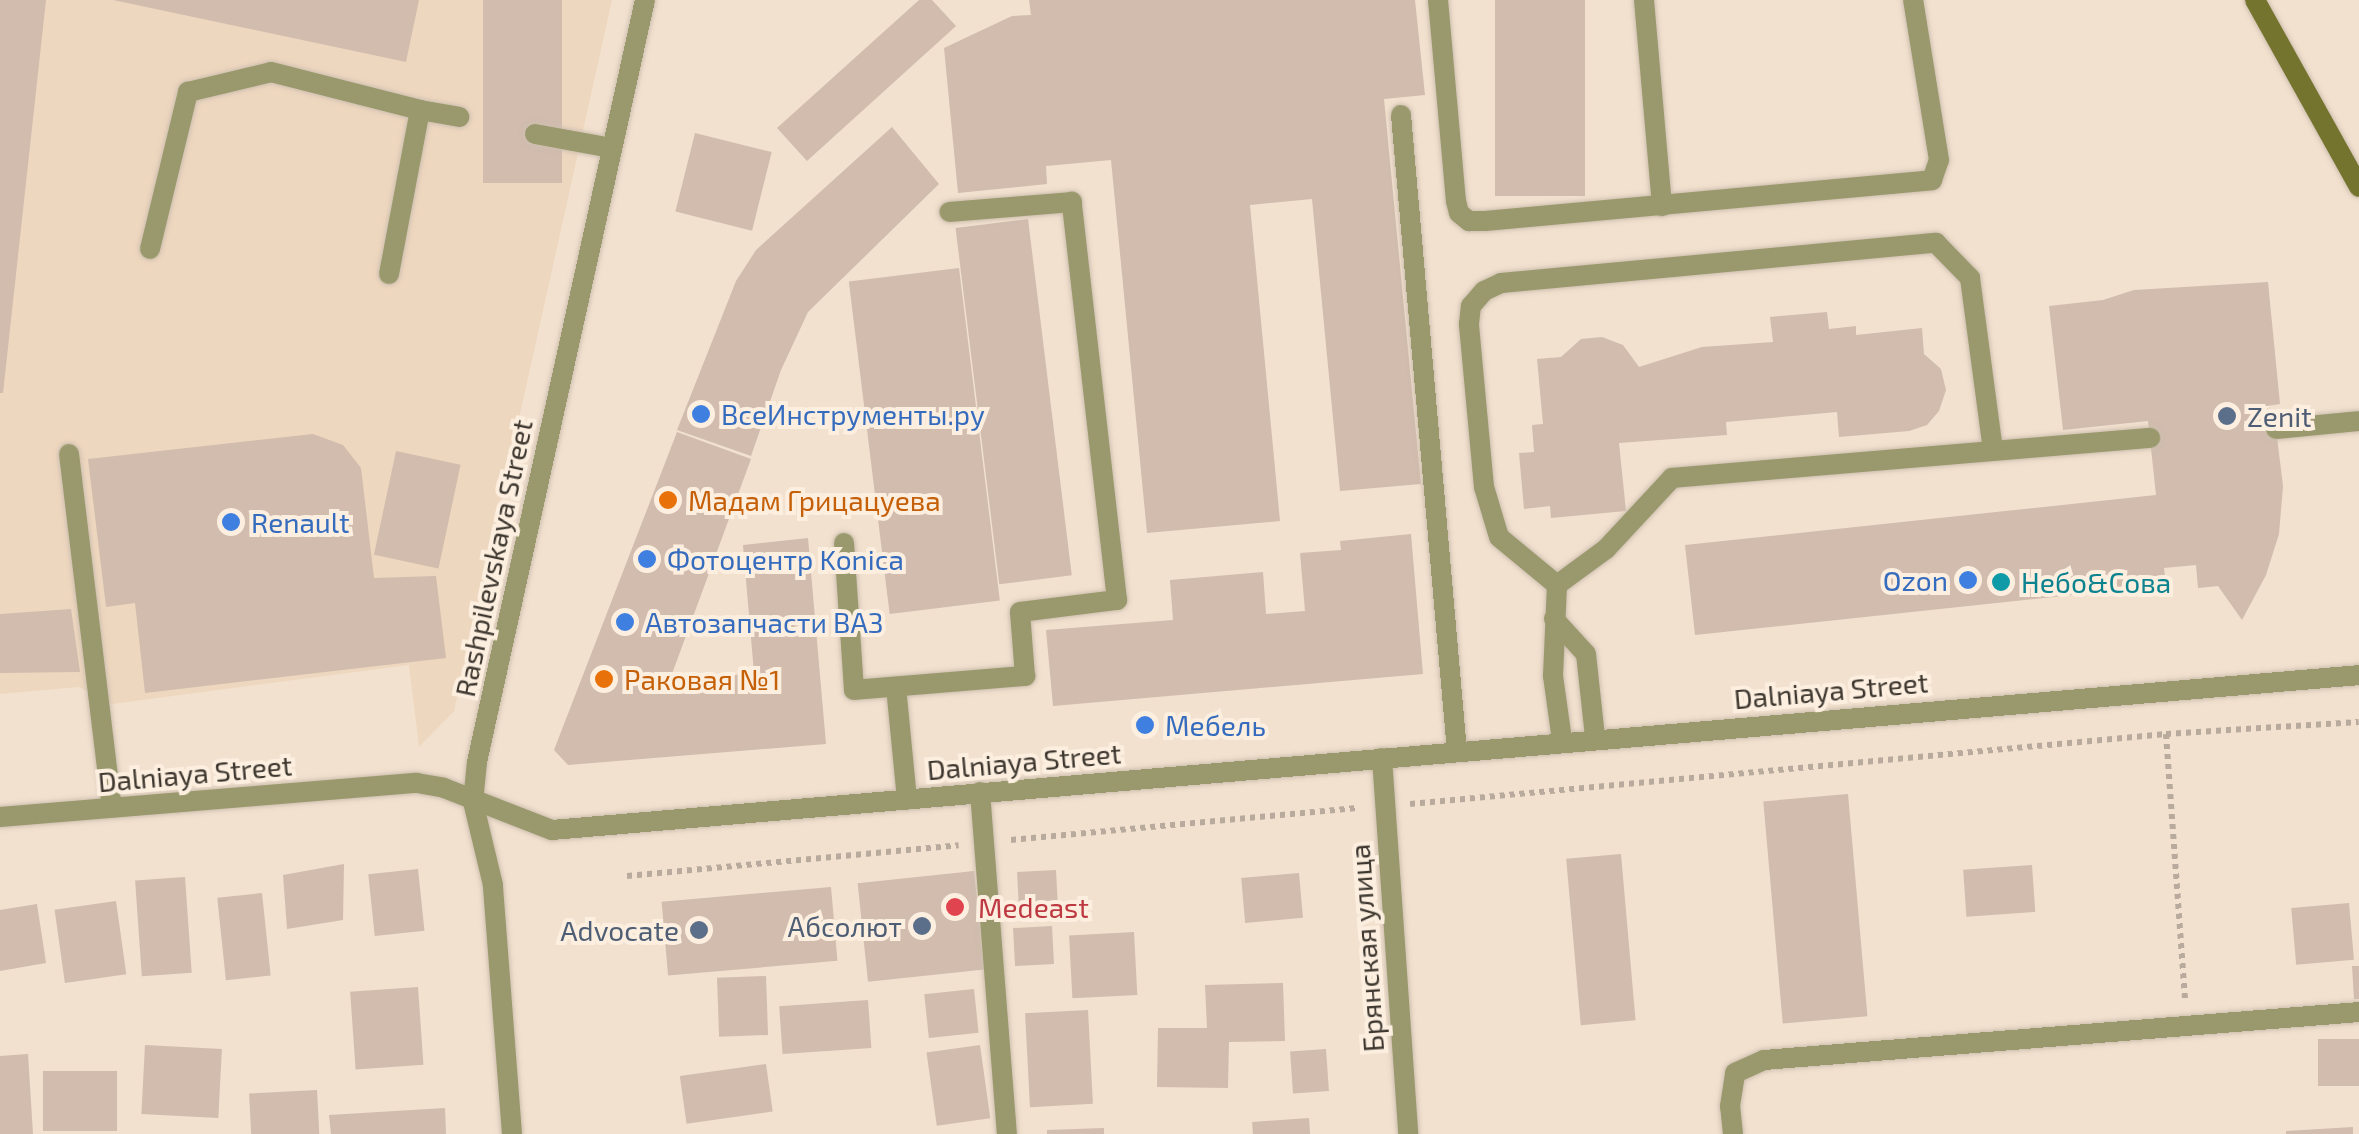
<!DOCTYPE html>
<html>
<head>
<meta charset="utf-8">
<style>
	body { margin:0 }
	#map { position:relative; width:2359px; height:1134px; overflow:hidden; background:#f2e1cf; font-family:"Exo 2",sans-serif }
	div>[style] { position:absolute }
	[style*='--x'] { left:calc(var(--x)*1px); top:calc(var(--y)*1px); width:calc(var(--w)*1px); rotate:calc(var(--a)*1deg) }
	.built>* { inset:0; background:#eed7bf }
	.building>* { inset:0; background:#d1bcae; transform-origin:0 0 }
	.path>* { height:6px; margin-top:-3px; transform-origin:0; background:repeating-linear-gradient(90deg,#b8aa9c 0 5px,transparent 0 10px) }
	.roads { filter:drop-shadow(0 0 2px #cebfaf) drop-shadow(0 0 2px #cebfaf) }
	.service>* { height:20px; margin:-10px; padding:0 10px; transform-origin:10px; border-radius:10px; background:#99996d }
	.minor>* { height:20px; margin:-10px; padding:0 10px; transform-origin:10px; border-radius:10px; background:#99996d }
	.tertiary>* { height:20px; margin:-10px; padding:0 10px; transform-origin:10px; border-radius:10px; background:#99996d }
	.secondary>* { height:20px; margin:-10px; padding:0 10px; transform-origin:10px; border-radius:10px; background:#75742e }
	.dots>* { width:28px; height:28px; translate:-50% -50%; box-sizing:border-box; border:5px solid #fdefe0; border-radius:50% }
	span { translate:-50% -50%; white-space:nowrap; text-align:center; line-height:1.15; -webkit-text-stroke:8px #fdefe0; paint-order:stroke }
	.shop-label { font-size:28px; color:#366cbe }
	.left { translate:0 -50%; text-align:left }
	.right { translate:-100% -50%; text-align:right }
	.service-label { font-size:28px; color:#4e5e75 }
	.food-label { font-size:28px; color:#c56008 }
	.street-label { font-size:28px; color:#3d372f }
	.culture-label { font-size:28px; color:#0d838f }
	.health-label { font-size:28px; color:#be3a42 }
</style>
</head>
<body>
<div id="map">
	<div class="built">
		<i style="clip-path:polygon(0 0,612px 0,454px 711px,419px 747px,409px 665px,112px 704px,79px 687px,0 694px)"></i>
	</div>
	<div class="building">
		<i style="clip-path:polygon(0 0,46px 0,3px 393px,0 393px)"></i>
		<i style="clip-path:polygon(113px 0,419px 0,406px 62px)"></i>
		<i style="left:483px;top:0;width:79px;height:183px"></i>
		<i style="clip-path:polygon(919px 0,932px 0,956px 26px,807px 161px,777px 128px)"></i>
		<i style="clip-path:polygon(1029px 0,1415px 0,1425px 95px,1384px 99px,1421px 484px,1340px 491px,1312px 199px,1250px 205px,1280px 521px,1147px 533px,1111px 160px,1046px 166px,1047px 184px,958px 193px,944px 48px,1012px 16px,1031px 15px)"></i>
		<i style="left:1495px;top:0;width:90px;height:196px"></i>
		<i style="clip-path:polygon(892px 127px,939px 184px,808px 312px,781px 370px,751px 456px,677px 430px,736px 281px,756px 250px)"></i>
		<i style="left:695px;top:133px;width:79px;height:81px;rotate:14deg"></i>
		<i style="left:1028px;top:219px;width:359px;height:73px;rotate:83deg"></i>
		<i style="left:959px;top:268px;width:335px;height:111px;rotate:83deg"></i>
		<i style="clip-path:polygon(2268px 282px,2280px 404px,2267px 406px,2276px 429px,2283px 486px,2279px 534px,2266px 575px,2242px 620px,2218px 586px,2198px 588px,2196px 565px,2164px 568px,2166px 585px,1695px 635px,1685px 545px,2156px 495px,2148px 421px,2063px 430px,2049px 306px,2103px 300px,2134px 290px)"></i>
		<i style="clip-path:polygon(1827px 312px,1829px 329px,1856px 326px,1856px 335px,1922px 328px,1924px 354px,1941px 369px,1946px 390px,1939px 411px,1927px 425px,1909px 431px,1839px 437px,1837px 412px,1726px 422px,1727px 435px,1619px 443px,1626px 511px,1551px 518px,1550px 506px,1524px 509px,1519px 453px,1534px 452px,1532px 425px,1543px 424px,1537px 359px,1561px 357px,1581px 339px,1602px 337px,1623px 345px,1639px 367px,1702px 347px,1773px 342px,1770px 317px)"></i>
		<i style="clip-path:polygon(677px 432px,751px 459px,669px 682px,754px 673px,743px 545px,808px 538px,826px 744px,568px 765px,554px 750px)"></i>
		<i style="clip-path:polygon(313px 434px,343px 445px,361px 468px,374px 578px,436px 576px,446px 658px,145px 693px,135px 603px,106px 607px,88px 459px)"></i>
		<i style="left:396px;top:451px;width:66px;height:106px;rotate:12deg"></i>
		<i style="clip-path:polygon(1411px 534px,1423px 674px,1053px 706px,1046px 630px,1173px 620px,1170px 580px,1263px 572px,1266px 614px,1305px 611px,1300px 553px,1341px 550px,1340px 541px)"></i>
		<i style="clip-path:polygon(71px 609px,80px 672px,0 673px,0 614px)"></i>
		<i style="left:1848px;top:794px;width:223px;height:85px;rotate:85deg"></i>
		<i style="left:1621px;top:854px;width:167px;height:55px;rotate:85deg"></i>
		<i style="clip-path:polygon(344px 864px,343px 920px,287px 929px,283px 875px)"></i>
		<i style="left:2032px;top:865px;width:47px;height:69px;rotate:86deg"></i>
		<i style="left:418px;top:869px;width:62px;height:50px;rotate:84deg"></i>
		<i style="left:1056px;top:870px;width:42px;height:39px;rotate:87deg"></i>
		<i style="left:974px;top:871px;width:99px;height:117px;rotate:84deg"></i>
		<i style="left:1299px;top:873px;width:45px;height:58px;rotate:85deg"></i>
		<i style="left:185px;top:877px;width:96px;height:50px;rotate:86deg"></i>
		<i style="left:831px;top:887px;width:74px;height:170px;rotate:85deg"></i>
		<i style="left:262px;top:893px;width:83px;height:45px;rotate:84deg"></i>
		<i style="left:116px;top:901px;width:74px;height:62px;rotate:82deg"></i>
		<i style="left:2349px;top:903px;width:57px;height:58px;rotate:85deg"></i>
		<i style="clip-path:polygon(37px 904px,46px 963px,0 971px,0 910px)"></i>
		<i style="left:1052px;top:926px;width:38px;height:39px;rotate:87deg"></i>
		<i style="left:1134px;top:932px;width:63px;height:65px;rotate:87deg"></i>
		<i style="clip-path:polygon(2352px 966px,2359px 966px,2359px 999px,2354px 999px)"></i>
		<i style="left:766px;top:976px;width:59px;height:49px;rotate:88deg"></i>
		<i style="clip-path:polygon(1283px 983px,1285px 1041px,1229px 1042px,1228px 1088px,1157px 1087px,1158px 1028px,1207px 1028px,1205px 985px)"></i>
		<i style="left:418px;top:987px;width:78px;height:68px;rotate:86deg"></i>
		<i style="left:974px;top:989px;width:44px;height:50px;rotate:84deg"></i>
		<i style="left:868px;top:1000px;width:48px;height:89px;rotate:86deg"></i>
		<i style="left:1088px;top:1010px;width:94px;height:63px;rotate:87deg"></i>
		<i style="left:2359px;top:1039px;width:47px;height:41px;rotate:90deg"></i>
		<i style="left:145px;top:1045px;width:77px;height:69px;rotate:3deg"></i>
		<i style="left:980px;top:1045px;width:74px;height:54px;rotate:82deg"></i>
		<i style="left:1326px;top:1049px;width:42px;height:36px;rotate:86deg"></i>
		<i style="clip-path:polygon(28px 1054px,33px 1134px,0 1134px,0 1056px)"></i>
		<i style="left:766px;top:1064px;width:48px;height:87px;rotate:82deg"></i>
		<i style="left:43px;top:1071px;width:74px;height:60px"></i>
		<i style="left:317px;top:1090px;width:44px;height:68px;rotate:87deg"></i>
		<i style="clip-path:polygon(445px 1108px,446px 1134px,331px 1134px,329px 1115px)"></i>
		<i style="left:1309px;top:1118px;width:16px;height:57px;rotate:86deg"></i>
		<i style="clip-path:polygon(2353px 1127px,2353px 1134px,2286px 1134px,2286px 1131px)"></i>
		<i style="clip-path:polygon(1104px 1128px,1104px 1134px,1047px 1134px,1047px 1130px)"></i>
	</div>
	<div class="path">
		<i style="--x:2166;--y:734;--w:269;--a:85.9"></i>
		<i style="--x:1410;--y:804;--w:759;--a:-5.29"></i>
		<i style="--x:2166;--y:734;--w:193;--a:-3.6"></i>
		<i style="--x:1011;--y:840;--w:347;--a:-5.3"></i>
		<i style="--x:627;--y:876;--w:333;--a:-5.3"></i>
	</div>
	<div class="roads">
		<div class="service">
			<i style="--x:1438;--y:0;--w:202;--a:84.9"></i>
			<i style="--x:1456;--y:201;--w:12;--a:76"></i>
			<i style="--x:1459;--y:213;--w:13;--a:39"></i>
			<i style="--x:1469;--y:221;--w:16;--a:0"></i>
			<i style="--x:1485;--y:221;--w:449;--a:-5.2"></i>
			<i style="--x:1932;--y:180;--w:21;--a:-71"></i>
			<i style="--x:1939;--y:160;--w:162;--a:-99.2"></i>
			<i style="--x:1644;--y:0;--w:207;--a:85"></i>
			<i style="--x:420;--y:110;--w:40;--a:10"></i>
			<i style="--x:1401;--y:115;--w:638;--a:84.97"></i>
			<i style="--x:535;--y:134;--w:77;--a:10.4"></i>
			<i style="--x:150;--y:249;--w:162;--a:-76.4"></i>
			<i style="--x:188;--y:92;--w:85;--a:-13.5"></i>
			<i style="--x:271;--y:72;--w:154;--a:14.3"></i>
			<i style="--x:420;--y:110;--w:167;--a:100.7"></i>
			<i style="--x:2276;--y:429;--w:83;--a:-5.5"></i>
			<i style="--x:69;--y:454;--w:356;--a:83.1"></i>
			<i style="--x:844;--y:543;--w:147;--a:86.1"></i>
			<i style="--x:854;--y:690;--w:172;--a:-4.7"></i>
			<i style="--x:1025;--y:676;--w:64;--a:-94.5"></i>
			<i style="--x:1020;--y:612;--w:98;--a:-7.1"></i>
			<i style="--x:1117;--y:600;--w:401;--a:-96.5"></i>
			<i style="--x:1072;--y:202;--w:123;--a:175.4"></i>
			<i style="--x:1557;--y:585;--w:75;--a:-140.4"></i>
			<i style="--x:1499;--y:537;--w:52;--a:-106.7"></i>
			<i style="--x:1484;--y:487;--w:164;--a:-95.3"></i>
			<i style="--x:1469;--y:324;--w:18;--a:-84"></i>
			<i style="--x:1471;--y:306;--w:20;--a:-49"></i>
			<i style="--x:1484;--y:291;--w:19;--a:-25"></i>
			<i style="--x:1501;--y:283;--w:437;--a:-5.3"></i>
			<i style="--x:1936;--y:243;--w:49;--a:45.8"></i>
			<i style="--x:1970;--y:278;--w:174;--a:82.4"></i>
			<i style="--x:1554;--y:619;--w:47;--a:47.6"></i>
			<i style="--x:1586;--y:654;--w:83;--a:83.8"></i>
			<i style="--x:896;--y:687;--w:113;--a:84.4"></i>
			<i style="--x:1562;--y:740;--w:65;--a:-98"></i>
			<i style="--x:1553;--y:676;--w:91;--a:-87.5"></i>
			<i style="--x:1557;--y:585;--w:61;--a:-36.3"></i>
			<i style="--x:1606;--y:549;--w:97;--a:-47.1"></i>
			<i style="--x:1672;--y:478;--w:480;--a:-4.8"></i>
			<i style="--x:1733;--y:1134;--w:28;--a:-96"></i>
			<i style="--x:1730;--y:1106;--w:33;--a:-81"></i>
			<i style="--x:1735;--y:1073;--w:32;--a:-24"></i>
			<i style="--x:1764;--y:1060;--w:597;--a:-4.61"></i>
		</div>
		<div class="minor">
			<i style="--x:1382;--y:758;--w:377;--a:86"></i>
			<i style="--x:980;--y:792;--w:343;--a:85.5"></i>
		</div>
		<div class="tertiary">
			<i style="--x:0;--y:817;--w:418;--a:-4.7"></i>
			<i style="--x:417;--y:783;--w:27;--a:10"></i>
			<i style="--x:444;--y:788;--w:116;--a:21.3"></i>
			<i style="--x:552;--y:830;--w:1814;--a:-4.9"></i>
			<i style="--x:512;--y:1134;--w:250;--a:-94.4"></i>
			<i style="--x:493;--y:885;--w:85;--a:-103.5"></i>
			<i style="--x:473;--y:802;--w:40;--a:-84.3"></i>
			<i style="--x:477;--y:762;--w:780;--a:-77.57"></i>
		</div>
		<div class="secondary">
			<i style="--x:2255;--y:0;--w:214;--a:60.9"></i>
		</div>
	</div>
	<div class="dots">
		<i style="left:701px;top:414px;background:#3f7fe0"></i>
		<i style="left:2227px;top:416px;background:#5c6f8a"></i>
		<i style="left:668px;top:500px;background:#e8710a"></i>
		<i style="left:231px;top:522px;background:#3f7fe0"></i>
		<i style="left:647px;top:559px;background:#3f7fe0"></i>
		<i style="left:1968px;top:580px;background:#3f7fe0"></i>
		<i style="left:2001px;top:582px;background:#0f9aa8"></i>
		<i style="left:625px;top:622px;background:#3f7fe0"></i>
		<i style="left:604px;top:679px;background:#e8710a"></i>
		<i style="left:1145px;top:725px;background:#3f7fe0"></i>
		<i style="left:955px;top:907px;background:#e0444e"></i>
		<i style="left:922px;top:926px;background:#5c6f8a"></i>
		<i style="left:699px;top:930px;background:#5c6f8a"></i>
	</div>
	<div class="shop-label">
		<span class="left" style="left:721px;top:414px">ВсеИнструменты.ру</span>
		<span class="left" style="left:251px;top:522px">Renault</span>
		<span class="left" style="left:667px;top:559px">Фотоцентр Konica</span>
		<span class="right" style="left:1948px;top:580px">Ozon</span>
		<span class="left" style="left:645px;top:622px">Автозапчасти ВАЗ</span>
		<span class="left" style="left:1165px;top:725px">Мебель</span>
	</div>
	<div class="service-label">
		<span class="left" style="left:2247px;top:416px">Zenit</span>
		<span class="right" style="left:902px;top:926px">Абсолют</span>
		<span class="right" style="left:679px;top:930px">Advocate</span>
	</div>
	<div class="food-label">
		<span class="left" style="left:688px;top:500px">Мадам Грицацуева</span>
		<span class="left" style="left:624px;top:679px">Раковая №1</span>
	</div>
	<div class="street-label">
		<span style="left:493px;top:558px;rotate:-78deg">Rashpilevskaya Street</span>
		<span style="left:1831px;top:690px;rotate:-5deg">Dalniaya Street</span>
		<span style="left:1024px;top:761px;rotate:-5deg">Dalniaya Street</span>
		<span style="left:195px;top:773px;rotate:-5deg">Dalniaya Street</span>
		<span style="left:1366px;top:948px;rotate:-94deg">Брянская улица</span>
	</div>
	<div class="culture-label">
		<span class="left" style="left:2021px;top:582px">Небо&amp;Сова</span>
	</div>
	<div class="health-label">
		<span class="left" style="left:978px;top:907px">Medeast</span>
	</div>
</div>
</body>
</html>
